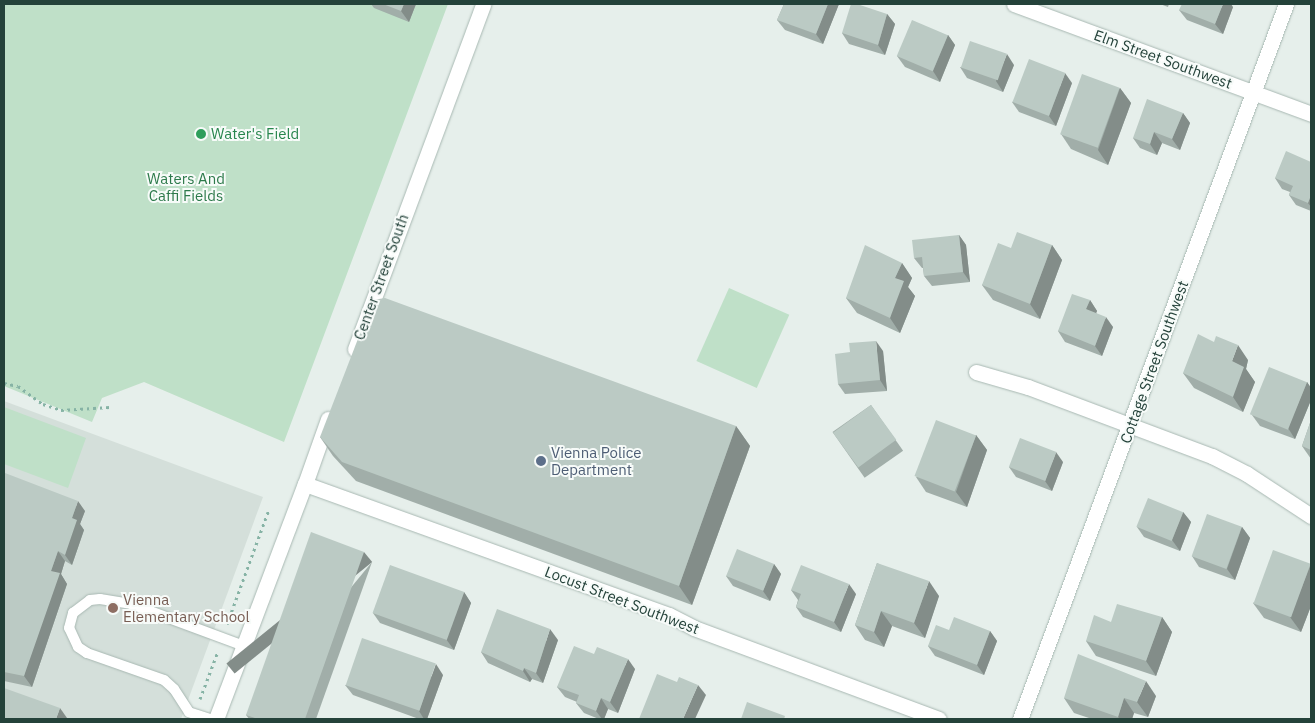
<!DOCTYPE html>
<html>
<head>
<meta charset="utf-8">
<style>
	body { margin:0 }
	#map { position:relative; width:1315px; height:723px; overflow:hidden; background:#e6efeb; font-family:"IBM Plex Sans",sans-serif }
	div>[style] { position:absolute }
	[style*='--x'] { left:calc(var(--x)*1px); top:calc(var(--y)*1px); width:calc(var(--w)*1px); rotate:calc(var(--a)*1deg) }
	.built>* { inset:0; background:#d4dfda }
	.green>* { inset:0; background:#bfe0c8; transform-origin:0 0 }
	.path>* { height:3px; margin-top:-1.5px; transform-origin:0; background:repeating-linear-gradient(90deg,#86b3a5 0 2.5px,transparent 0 6.5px) }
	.roads { filter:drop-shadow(0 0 1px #a8b8b2) drop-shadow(0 0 1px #a8b8b2) }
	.service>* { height:10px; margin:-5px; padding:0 5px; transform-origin:5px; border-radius:5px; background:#fff }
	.minor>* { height:15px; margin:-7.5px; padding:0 7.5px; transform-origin:7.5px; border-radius:7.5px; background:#fff }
	.tertiary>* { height:15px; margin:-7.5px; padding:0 7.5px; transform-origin:7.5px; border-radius:7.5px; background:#fff }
	.wall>* { inset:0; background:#a1aea9; transform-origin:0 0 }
	.shaded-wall>* { inset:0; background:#838d89; transform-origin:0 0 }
	.building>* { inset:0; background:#bbcac4; transform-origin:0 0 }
	.dots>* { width:14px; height:14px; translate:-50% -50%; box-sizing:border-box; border:2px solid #f7fbf9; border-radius:50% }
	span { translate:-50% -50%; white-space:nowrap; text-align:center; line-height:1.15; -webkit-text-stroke:4px #f7fbf9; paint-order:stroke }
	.street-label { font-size:15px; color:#24423a }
	.leisure-label { font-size:15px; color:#27864d }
	.left { translate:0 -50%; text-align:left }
	.park-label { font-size:15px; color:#2d7a4b }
	.service-label { font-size:15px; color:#4e5e75 }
	.education-label { font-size:15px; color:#785e54 }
	.frame { position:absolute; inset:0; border:5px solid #24423a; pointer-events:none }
</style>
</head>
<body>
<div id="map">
	<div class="built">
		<i style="clip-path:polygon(4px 401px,263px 497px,181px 719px,4px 719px)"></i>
	</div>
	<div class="green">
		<i style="clip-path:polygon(4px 4px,448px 4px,284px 442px,144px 382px,102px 398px,92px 422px,4px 386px)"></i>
		<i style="left:729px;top:288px;width:66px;height:80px;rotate:24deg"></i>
		<i style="clip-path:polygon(4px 407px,86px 438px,68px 488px,4px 464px)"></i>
	</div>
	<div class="path">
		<i style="--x:4;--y:383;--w:14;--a:12"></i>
		<i style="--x:18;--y:386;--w:31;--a:36"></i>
		<i style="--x:43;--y:404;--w:19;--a:18"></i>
		<i style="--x:61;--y:410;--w:49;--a:-3.5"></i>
		<i style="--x:227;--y:624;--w:122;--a:-69.9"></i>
		<i style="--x:200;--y:699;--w:51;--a:-69.4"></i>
	</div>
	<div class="roads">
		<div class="service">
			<i style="--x:210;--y:719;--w:22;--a:-162"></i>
			<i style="--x:189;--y:712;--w:27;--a:-123"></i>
			<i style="--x:174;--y:689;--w:13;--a:-138"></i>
			<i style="--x:164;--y:680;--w:82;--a:-160.7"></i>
			<i style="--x:87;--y:653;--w:11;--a:-146"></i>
			<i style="--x:78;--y:647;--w:21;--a:-115"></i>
			<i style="--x:69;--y:628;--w:16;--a:-75"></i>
			<i style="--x:73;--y:613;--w:21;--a:-37"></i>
			<i style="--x:90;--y:600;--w:10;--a:-6"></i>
			<i style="--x:100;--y:599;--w:31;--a:9"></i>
			<i style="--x:131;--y:604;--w:121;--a:20.4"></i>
		</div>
		<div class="minor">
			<i style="--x:1014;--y:4;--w:317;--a:20.3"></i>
			<i style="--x:355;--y:349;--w:368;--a:-69.6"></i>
			<i style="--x:976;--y:372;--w:54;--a:16.1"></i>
			<i style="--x:1028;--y:387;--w:197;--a:20.6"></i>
			<i style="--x:1212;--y:456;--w:39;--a:27"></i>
			<i style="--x:1247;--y:474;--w:77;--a:33.3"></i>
			<i style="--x:305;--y:484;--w:69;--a:-70.5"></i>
		</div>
		<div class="tertiary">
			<i style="--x:216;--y:719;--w:251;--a:-69.3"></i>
			<i style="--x:305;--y:484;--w:387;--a:19.8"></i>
			<i style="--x:669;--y:615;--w:28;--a:27"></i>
			<i style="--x:694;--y:628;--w:261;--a:20.4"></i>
			<i style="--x:1020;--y:719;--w:763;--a:-69.59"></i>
		</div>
	</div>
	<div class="wall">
		<i style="clip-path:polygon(371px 4px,416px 4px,409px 22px,374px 8px)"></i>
		<i style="clip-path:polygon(784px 4px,839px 4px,823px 44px,785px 30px,777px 20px)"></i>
		<i style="clip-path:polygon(1160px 4px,1169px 4px,1168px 7px)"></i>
		<i style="clip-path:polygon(1233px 7px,1223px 34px,1187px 20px,1179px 10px)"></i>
		<i style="clip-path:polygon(887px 14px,895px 24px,885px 55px,849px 44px,842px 33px)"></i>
		<i style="clip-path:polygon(948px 35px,955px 45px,940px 82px,905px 67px,897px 56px)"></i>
		<i style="clip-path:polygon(1014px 65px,1003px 92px,967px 78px,960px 67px)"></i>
		<i style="clip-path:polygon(1072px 83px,1056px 126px,1019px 112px,1012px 102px)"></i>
		<i style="clip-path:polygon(1120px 88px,1131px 103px,1108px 165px,1071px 149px,1061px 134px)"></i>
		<i style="clip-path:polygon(1183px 113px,1190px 123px,1180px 150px,1162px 143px,1157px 155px,1140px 148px,1133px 138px)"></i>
		<i style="clip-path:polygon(1311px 162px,1311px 211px,1296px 205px,1289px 195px,1290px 192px,1282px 189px,1275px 178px)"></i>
		<i style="clip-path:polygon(959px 235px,966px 245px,970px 282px,932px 286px,924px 276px,923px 268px,922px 268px,914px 258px)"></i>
		<i style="clip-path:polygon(1052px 245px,1062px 260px,1040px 319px,993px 300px,982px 285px,1011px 248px)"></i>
		<i style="clip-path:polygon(902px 263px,912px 278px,908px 287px,915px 296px,900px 333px,857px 313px,846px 298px)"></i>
		<i style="clip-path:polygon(1090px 300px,1097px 311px,1096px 313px,1113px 327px,1102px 356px,1065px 342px,1058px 331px)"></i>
		<i style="clip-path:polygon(883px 351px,887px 391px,845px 394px,838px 384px,850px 352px)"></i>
		<i style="clip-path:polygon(1248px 360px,1246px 369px,1255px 382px,1243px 412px,1194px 388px,1183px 373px)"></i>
		<i style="clip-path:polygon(1307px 382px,1311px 388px,1311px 400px,1295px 439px,1260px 426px,1252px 415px)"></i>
		<i style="left:871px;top:405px;width:56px;height:47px;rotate:55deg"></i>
		<i style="clip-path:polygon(1311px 420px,1311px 459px,1302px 446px)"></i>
		<i style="clip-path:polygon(736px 426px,750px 446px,692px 605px,356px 481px,333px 456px,320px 437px)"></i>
		<i style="clip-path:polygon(976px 435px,987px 450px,967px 507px,926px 492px,916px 477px)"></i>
		<i style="clip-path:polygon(1063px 462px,1052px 491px,1016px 477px,1009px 467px)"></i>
		<i style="clip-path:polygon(4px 477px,85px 511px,80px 524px,84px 530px,72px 565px,65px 561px,61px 574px,67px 584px,32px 687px,4px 681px,4px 682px)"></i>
		<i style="clip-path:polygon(1183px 512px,1191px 522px,1180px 551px,1144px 537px,1137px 527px)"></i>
		<i style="clip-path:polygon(1242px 527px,1250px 538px,1235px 580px,1199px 567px,1192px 556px)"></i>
		<i style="clip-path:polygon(372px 562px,316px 719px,249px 719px,246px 715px)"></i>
		<i style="clip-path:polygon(877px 563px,939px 596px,925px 638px,892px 626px,884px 647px,865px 640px,855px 625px)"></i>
		<i style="clip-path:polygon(774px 564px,781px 574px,770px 601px,733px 586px,726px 576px)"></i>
		<i style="clip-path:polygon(1311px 564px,1311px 606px,1301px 632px,1264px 618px,1253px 603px)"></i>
		<i style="clip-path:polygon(791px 590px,856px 594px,841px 632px,803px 617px,796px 607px,798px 600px)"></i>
		<i style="clip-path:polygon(464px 592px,471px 603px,454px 650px,380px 623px,373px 613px)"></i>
		<i style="clip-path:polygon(1162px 617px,1172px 632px,1156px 676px,1096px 656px,1086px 641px,1111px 622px)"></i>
		<i style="clip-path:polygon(949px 630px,990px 631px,997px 641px,984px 675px,935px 656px,928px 646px)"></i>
		<i style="clip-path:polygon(558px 640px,543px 683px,532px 679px,530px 682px,488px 663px,481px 652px)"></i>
		<i style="clip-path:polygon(594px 654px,635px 669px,618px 713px,608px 709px,604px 719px,599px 719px,584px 713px,576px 703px,577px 702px,565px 697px,557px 687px)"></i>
		<i style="clip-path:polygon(443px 675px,427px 719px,419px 719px,353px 695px,345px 685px)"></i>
		<i style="clip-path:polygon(1156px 696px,1148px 717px,1134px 713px,1132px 719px,1092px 719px,1074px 713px,1064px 698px)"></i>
	</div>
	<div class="shaded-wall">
		<i style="clip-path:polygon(404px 4px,416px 4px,409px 22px,401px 11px)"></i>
		<i style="clip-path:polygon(828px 4px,839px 4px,823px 44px,816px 34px)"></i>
		<i style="clip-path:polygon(1223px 4px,1231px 4px,1233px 7px,1223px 34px,1215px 24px)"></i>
		<i style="clip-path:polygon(887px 14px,895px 24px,885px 55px,878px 45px)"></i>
		<i style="clip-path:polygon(948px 35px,955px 45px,940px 82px,933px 71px)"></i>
		<i style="clip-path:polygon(1007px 54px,1014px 65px,1003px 92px,996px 81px)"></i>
		<i style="clip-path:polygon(1065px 73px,1072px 83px,1056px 126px,1049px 116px)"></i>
		<i style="clip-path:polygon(1120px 88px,1131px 103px,1108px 165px,1098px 150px)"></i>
		<i style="clip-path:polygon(1183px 113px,1190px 123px,1180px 150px,1172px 139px)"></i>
		<i style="clip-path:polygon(1154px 132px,1162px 143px,1157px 155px,1150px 144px)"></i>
		<i style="clip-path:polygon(1311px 195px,1311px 207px,1308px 203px)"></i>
		<i style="clip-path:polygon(959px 235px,966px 245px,970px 282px,963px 272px)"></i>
		<i style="clip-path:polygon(1052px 245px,1062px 260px,1040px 319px,1030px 304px)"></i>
		<i style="clip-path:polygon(902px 263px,912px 278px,908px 287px,915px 296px,900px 333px,890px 318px,895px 278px)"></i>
		<i style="clip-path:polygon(1090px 300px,1097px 311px,1093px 320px,1086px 309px)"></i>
		<i style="clip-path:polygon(1106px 317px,1113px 327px,1102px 356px,1095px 346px)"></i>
		<i style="clip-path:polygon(876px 341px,883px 351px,887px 391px,880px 380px)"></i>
		<i style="clip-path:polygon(1238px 345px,1248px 360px,1246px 369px,1255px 382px,1243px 412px,1233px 397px,1232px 361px)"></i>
		<i style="clip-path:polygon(1307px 382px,1311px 388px,1311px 400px,1295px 439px,1288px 428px)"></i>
		<i style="clip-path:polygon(736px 426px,750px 446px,692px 605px,679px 586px)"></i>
		<i style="clip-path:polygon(976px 435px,987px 450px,967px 507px,956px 492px)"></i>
		<i style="clip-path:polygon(1056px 452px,1063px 462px,1052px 491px,1045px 481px)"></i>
		<i style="clip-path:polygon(78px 501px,85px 511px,80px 524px,84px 530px,72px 565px,65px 555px,72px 518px)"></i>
		<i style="clip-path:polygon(1183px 512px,1191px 522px,1180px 551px,1172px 540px)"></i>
		<i style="clip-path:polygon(1242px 527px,1250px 538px,1235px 580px,1227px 569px)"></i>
		<i style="clip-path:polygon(58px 551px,65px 561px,61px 574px,67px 584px,32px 687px,24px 676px,51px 571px)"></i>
		<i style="left:364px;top:552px;width:13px;height:177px;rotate:51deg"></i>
		<i style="clip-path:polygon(774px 564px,781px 574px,770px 601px,763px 591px)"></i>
		<i style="clip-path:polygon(1311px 564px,1311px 606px,1301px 632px,1290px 617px)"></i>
		<i style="clip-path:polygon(929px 581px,939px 596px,925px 638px,914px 623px)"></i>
		<i style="clip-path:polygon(849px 584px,856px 594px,841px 632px,834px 622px)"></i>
		<i style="clip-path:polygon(464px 592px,471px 603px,454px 650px,446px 639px)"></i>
		<i style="clip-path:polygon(881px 611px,892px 626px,884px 647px,874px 632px)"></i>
		<i style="clip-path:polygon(1162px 617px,1172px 632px,1156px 676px,1146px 661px)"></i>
		<i style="clip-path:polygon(550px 629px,558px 640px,543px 683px,536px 673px)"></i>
		<i style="clip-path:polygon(990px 631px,997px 641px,984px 675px,977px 665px)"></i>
		<i style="clip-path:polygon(628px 659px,635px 669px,618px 713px,610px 702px)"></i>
		<i style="clip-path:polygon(436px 664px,443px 675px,427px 719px,424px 719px,419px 711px)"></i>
		<i style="clip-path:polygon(524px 668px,532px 679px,530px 682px,523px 671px)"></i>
		<i style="clip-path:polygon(1146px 681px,1156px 696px,1148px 717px,1137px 702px)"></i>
		<i style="clip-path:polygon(698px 685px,706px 695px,695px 719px,683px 719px)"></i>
		<i style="clip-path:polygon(601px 698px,608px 709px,604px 719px,602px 719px,596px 711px)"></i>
		<i style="clip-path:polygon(1124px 698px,1134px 713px,1132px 719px,1120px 719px,1118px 717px)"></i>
		<i style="clip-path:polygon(60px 708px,67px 718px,67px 719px,56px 719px)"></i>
	</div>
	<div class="building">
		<i style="clip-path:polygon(383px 4px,404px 4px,401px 11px)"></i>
		<i style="clip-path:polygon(784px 4px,828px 4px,816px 34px,777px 20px)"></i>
		<i style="clip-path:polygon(851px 4px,857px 4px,887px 14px,878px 45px,842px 33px)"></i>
		<i style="clip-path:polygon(1182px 4px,1223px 4px,1215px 24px,1179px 10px)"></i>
		<i style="left:912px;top:20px;width:39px;height:39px;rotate:23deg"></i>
		<i style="left:970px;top:41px;width:39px;height:28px;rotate:19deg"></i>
		<i style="left:1029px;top:59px;width:39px;height:46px;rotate:21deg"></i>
		<i style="left:1082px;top:74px;width:40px;height:64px;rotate:20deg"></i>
		<i style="clip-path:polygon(1147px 99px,1183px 113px,1172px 139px,1154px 132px,1150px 144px,1133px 138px)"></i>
		<i style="clip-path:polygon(1286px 151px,1311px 162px,1311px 195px,1308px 203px,1289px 195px,1293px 186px,1275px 178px)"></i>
		<i style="clip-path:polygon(1017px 232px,1052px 245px,1030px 304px,982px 285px,998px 243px,1011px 248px)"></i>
		<i style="clip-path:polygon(959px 235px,963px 272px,924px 276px,922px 257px,914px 258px,912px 240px)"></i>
		<i style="clip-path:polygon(865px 245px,902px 263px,895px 278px,904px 281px,890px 318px,846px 298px)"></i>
		<i style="clip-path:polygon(1072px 294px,1090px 300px,1086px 309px,1106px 317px,1095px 346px,1058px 331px)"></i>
		<i style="clip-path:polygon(385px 298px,736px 426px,679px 586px,342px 462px,320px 437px,373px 300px)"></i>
		<i style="clip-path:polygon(1198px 334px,1214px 342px,1216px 336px,1238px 345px,1232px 361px,1244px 367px,1233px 397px,1183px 373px)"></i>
		<i style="clip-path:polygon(876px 341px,880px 380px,838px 384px,835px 354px,850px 352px,849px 343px)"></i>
		<i style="left:1269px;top:367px;width:41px;height:51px;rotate:22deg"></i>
		<i style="left:871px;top:405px;width:43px;height:47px;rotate:54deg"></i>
		<i style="left:936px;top:420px;width:43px;height:60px;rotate:21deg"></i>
		<i style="clip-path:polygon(1311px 420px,1311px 450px,1302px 446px)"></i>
		<i style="left:1020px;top:438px;width:39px;height:31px;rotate:21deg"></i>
		<i style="clip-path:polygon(5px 473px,78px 501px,72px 518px,77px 520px,65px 555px,58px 551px,51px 571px,60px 573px,24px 676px,4px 672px,4px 477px)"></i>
		<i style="left:1148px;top:498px;width:38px;height:31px;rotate:22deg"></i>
		<i style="left:1207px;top:514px;width:37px;height:45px;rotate:20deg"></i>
		<i style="clip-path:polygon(311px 532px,364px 552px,305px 719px,258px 719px,246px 715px)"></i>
		<i style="left:737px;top:549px;width:40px;height:29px;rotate:22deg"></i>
		<i style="left:1273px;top:550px;width:40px;height:57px;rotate:20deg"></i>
		<i style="clip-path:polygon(877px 563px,929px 581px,914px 623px,881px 611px,874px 632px,855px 625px)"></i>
		<i style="left:390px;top:565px;width:79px;height:51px;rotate:20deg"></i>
		<i style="clip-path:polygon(801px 565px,849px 584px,834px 622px,796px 607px,801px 594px,791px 590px)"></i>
		<i style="clip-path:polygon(1117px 604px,1162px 617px,1146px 661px,1086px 641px,1094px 615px,1111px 622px)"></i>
		<i style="clip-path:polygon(497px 609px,550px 629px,536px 673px,524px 668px,523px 671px,481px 652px)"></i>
		<i style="clip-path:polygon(954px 617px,990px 631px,977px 665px,928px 646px,936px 625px,949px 630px)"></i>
		<i style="left:362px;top:638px;width:78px;height:50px;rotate:19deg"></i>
		<i style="clip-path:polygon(574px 646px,594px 654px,597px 647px,628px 659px,610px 702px,601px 698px,596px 711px,576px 703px,579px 695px,557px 687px)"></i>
		<i style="clip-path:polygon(1078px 654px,1146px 681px,1137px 702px,1124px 698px,1118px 717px,1064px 698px)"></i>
		<i style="clip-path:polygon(657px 674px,677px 682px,679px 677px,698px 685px,683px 719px,639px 719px)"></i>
		<i style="clip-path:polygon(4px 688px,60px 708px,56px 719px,4px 719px)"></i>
		<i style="clip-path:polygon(747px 702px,785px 716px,784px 719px,741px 719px)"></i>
	</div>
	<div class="dots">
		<i style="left:201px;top:134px;background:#2e9e5b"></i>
		<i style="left:541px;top:461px;background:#5c6f8a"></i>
		<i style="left:113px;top:608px;background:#8d6e63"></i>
	</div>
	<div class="street-label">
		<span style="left:1163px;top:59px;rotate:20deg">Elm Street Southwest</span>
		<span style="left:381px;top:277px;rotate:-70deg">Center Street South</span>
		<span style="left:1154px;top:362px;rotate:-70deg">Cottage Street Southwest</span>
		<span style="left:622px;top:600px;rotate:21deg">Locust Street Southwest</span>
	</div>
	<div class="leisure-label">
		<span class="left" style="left:211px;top:134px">Water's Field</span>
	</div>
	<div class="park-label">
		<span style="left:186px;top:187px">Waters And<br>Caffi Fields</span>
	</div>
	<div class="service-label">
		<span class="left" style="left:551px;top:461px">Vienna Police<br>Department</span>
	</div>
	<div class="education-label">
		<span class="left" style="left:123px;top:608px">Vienna<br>Elementary School</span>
	</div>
	<div class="frame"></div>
</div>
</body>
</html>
